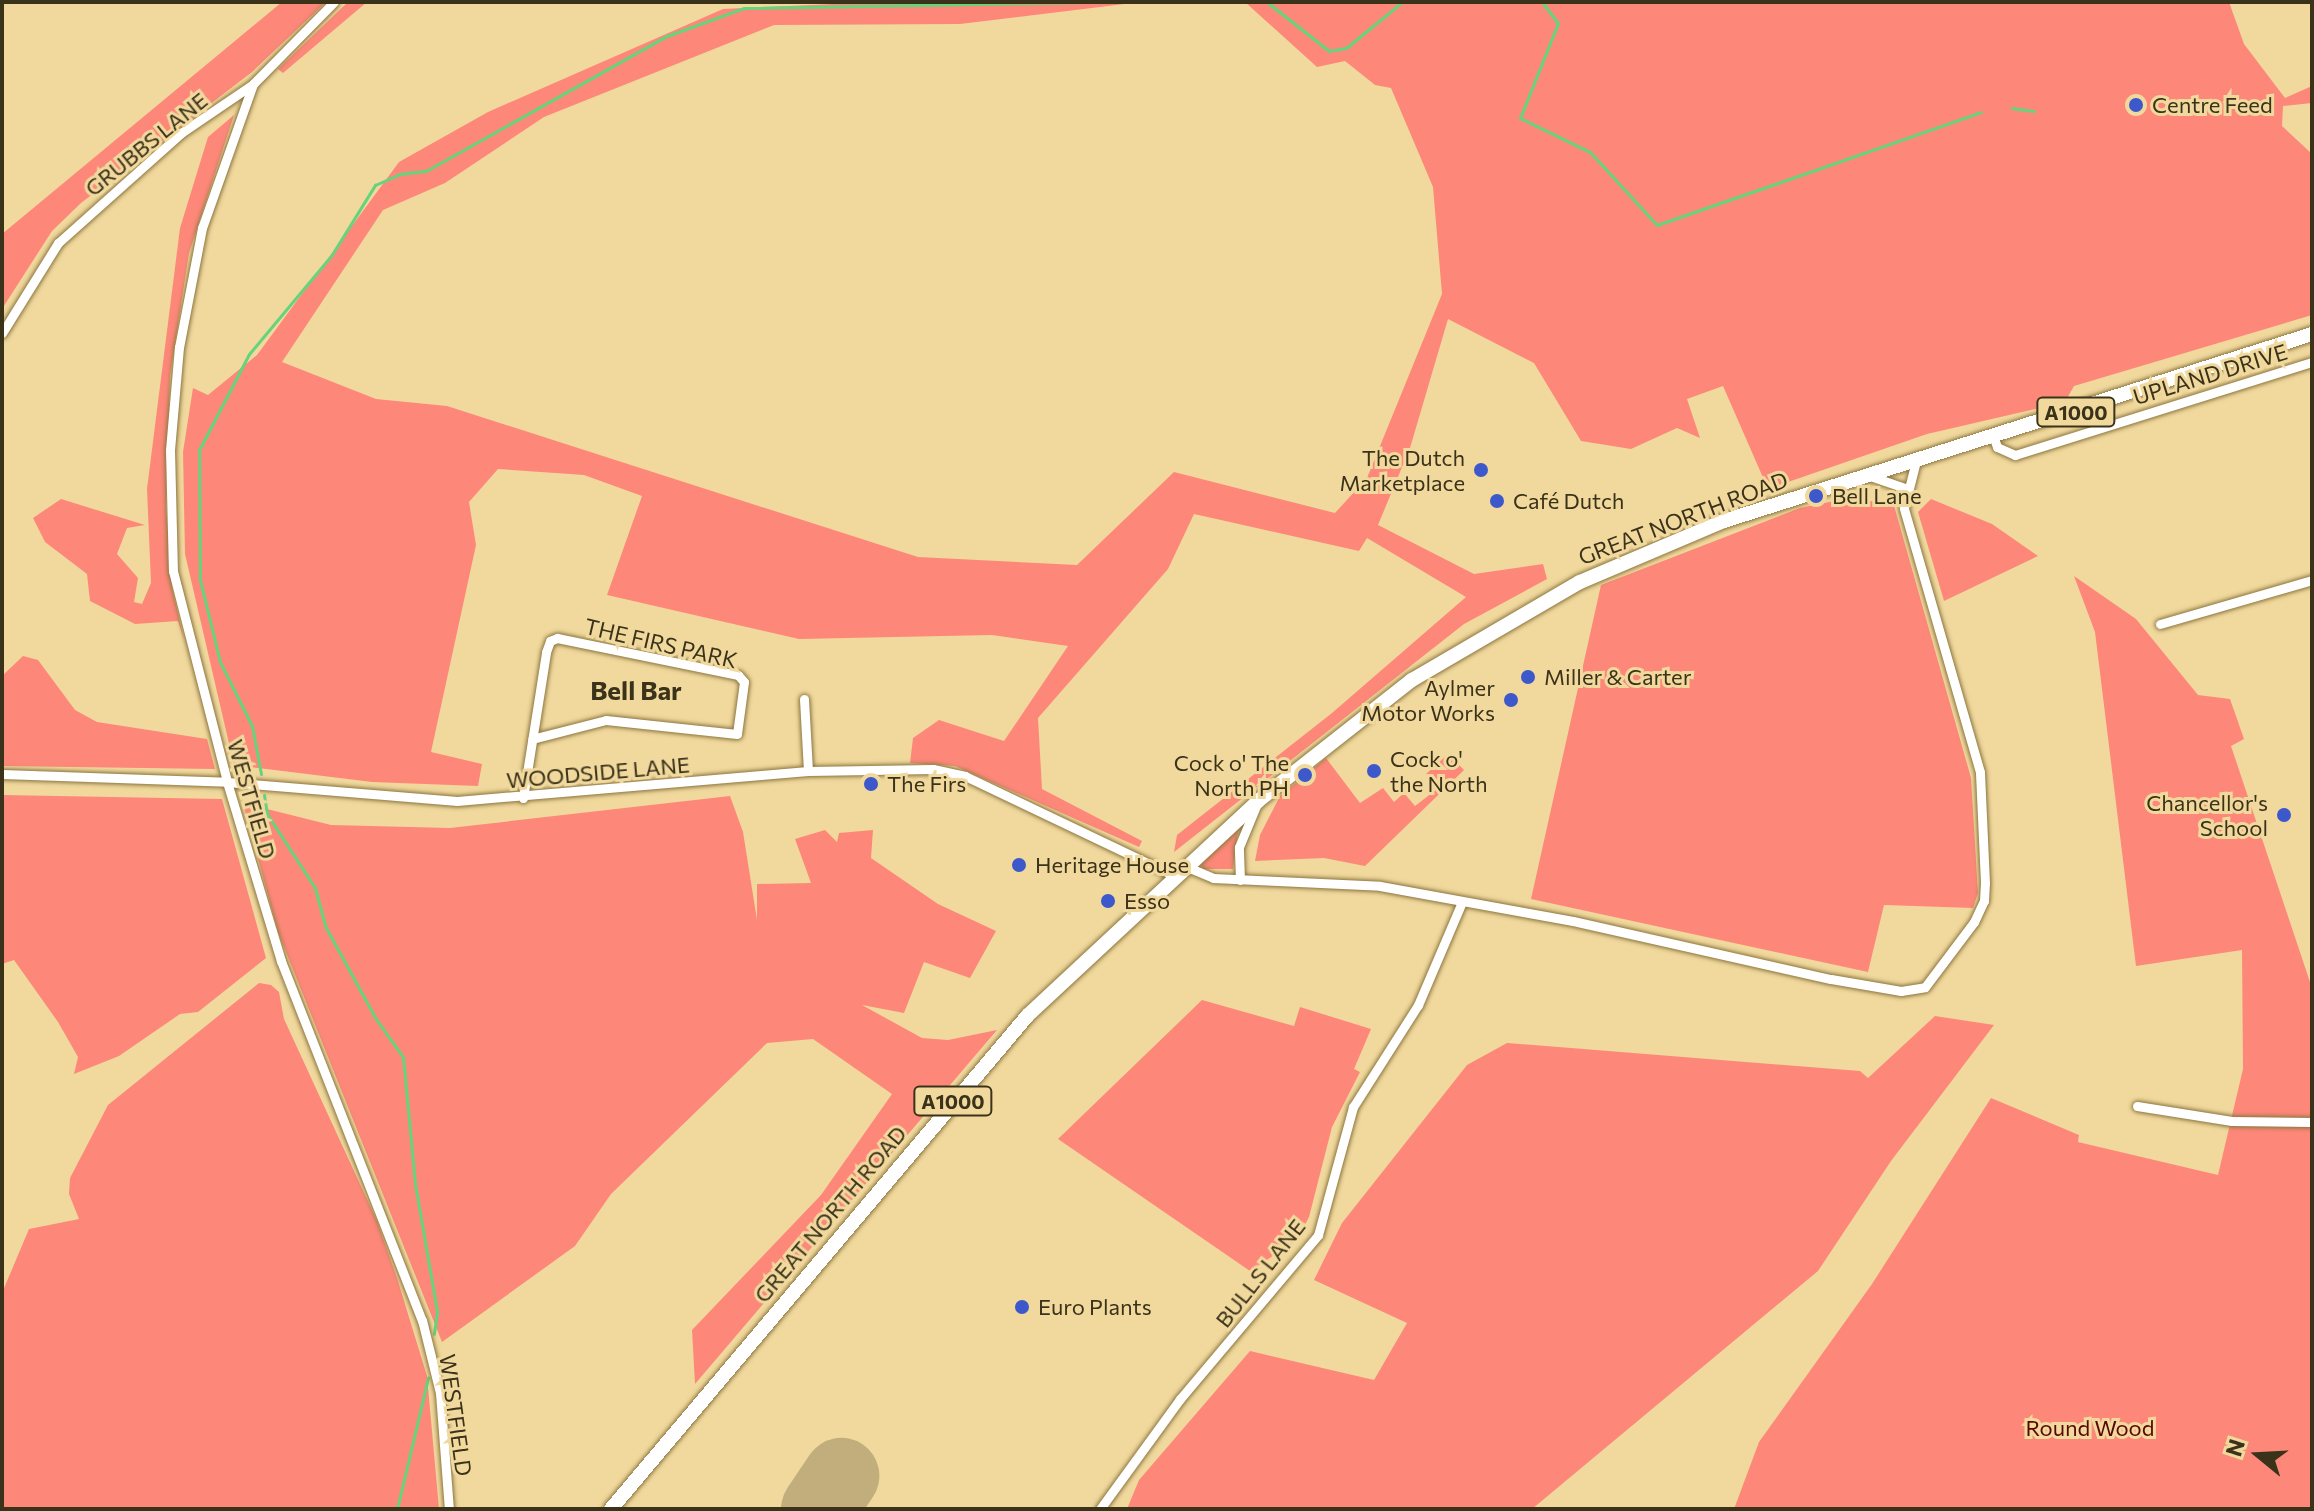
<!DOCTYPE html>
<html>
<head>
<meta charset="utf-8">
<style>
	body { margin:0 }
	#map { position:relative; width:2314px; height:1511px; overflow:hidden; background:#f1d99e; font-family:Commissioner,sans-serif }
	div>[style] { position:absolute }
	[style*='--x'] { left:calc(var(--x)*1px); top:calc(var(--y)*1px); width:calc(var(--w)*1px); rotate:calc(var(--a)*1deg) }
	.green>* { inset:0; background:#fd8879 }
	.stream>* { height:3px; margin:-1.5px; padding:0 1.5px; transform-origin:1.5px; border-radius:1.5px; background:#65d47d }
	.runway>* { height:76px; margin:-38px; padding:0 38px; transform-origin:38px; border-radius:38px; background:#c2ae7c }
	.roads { filter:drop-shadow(0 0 2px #8c763e) drop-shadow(0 0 2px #8c763e) }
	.street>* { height:9px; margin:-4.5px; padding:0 4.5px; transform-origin:4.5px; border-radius:4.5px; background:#fff }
	.primary>* { height:14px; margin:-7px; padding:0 7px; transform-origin:7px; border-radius:7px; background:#fff }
	.dots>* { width:22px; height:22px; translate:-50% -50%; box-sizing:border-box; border:4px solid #f1d99e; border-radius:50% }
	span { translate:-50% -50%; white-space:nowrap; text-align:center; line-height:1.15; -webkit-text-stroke:6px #f1d99e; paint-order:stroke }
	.shield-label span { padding:2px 6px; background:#f1d99e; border:2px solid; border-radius:6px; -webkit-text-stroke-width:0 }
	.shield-label { font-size:20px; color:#3b321a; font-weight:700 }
	.poi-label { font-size:22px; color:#3b321a }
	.left { translate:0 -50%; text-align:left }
	.right { translate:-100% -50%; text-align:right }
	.street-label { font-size:22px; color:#3b321a }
	.park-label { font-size:22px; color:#590605 }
	.quarter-label { font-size:26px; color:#3b321a; font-weight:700 }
	.frame { position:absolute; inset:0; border:4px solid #3b321a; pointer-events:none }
	.north { position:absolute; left:2218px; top:1415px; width:80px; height:80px; -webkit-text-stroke:6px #f1d99e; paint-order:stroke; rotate:288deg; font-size:22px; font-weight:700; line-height:32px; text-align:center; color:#3b321a }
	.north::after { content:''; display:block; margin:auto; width:28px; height:36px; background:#3b321a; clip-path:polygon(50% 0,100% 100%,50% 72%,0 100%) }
</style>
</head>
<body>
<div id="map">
	<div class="green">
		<i style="clip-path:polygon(282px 2px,326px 2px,252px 72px,81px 203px,52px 231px,2px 309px,2px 234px)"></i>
		<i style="clip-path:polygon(348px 2px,367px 2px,283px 73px,278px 69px)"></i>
		<i style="clip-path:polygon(876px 2px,1141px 2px,960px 24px,774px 25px,544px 117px,445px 183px,383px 210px,282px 362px,376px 399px,447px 406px,918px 557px,1077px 565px,1174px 472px,1335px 513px,1367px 478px,1442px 294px,1433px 187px,1391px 88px,1375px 85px,1345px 61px,1317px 67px,1245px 2px,2229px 2px,2244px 44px,2285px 98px,2312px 86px,2312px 103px,2283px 106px,2282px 126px,2312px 154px,2312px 315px,2074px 386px,2065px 402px,1927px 434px,1768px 489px,1723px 386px,1687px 399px,1700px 438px,1677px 428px,1631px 449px,1581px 441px,1534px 363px,1448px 319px,1410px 448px,1378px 525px,1474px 574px,1543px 564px,1547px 579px,1464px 624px,1174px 852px,1177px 835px,1332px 713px,1466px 597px,1367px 538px,1359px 551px,1194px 514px,1168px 569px,1038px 718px,1042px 789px,1142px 841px,1139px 847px,955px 766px,910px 763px,913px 738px,939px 720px,1004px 741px,1068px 646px,992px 635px,799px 639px,607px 595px,642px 496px,584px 475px,498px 469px,469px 502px,476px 545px,431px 752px,482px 764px,478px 786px,372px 782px,234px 765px,185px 554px,183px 452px,193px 388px,208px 395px,257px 355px,399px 162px,488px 112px,723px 9px)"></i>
		<i style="clip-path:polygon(234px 115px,189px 253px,170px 376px,166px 507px,172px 587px,184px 640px,178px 621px,135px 624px,90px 601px,87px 574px,45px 542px,33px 518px,61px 499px,145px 525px,127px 528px,117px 554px,138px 578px,134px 602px,142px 604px,151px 583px,147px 489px,180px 228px,208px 137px)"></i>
		<i style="clip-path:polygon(1931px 499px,1992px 524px,2038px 556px,1944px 601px,1918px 512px)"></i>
		<i style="clip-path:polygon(1839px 500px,1893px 502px,1971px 778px,1978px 893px,1973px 908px,1884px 905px,1868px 972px,1531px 899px,1601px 585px,1800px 508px)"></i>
		<i style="clip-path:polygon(2074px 576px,2136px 619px,2198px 695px,2230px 699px,2244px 739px,2231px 746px,2312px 988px,2312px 1509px,1734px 1509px,1759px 1442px,1872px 1284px,1991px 1098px,2079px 1135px,2078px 1142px,2218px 1175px,2243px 1069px,2242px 950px,2136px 966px,2095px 632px)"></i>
		<i style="clip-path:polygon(23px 656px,38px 660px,75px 710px,97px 722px,207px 739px,215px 769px,2px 766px,2px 676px)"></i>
		<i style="clip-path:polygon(1448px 754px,1464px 770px,1365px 866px,1324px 858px,1255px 861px,1260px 835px,1280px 796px,1326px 758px,1360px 803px,1383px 788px,1394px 802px,1404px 793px,1415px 806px,1437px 789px,1426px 774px)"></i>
		<i style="clip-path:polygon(2px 795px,222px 799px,266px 958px,198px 1012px,180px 1014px,119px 1056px,74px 1074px,78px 1057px,58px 1022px,14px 960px,2px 964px)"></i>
		<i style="clip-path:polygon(730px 796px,743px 832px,757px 920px,757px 884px,811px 883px,795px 839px,825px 830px,837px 842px,839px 833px,873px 830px,871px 858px,938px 904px,996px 931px,970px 978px,924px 962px,904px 1013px,862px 1005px,922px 1038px,948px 1040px,997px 1030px,695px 1384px,692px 1330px,821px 1195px,892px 1094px,813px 1039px,767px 1043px,611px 1194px,575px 1246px,442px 1342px,278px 932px,243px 803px,331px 825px,450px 828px)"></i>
		<i style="clip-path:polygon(1238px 830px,1233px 869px,1203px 869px,1201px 864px)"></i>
		<i style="clip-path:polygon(259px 983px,271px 985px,279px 992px,284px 1019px,377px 1221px,397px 1278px,427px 1376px,439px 1509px,2px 1509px,2px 1293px,29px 1229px,79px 1219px,69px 1194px,70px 1178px,108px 1105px)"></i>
		<i style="clip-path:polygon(1202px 1000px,1294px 1026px,1300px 1007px,1371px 1029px,1354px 1069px,1360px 1072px,1332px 1127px,1309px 1217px,1297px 1240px,1250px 1271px,1058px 1139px)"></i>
		<i style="clip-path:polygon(1935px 1016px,1994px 1025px,1891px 1161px,1818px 1271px,1532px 1509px,1127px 1509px,1139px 1480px,1250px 1351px,1374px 1380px,1407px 1323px,1314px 1280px,1342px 1223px,1467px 1065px,1507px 1043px,1860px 1071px,1868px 1078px)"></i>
	</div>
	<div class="stream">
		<i style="--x:1267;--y:2;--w:79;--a:38.3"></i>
		<i style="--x:1329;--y:51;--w:17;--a:-10"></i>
		<i style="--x:1346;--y:48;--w:72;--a:-39.4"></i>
		<i style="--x:1542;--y:2;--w:26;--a:53"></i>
		<i style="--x:1558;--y:23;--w:102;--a:111.8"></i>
		<i style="--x:1520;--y:118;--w:78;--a:25.9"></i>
		<i style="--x:1590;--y:152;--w:99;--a:47.5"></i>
		<i style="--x:1657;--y:225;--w:343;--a:-19.2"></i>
		<i style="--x:2012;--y:108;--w:22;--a:8"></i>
		<i style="--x:261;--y:774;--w:49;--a:-100.6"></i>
		<i style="--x:252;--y:726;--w:72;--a:-116.6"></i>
		<i style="--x:220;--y:662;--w:84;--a:-103.7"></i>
		<i style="--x:200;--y:580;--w:130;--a:-90.4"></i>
		<i style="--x:199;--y:450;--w:108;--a:-62.5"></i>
		<i style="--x:249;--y:354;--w:128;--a:-50.1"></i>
		<i style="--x:331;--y:256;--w:84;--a:-58.2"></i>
		<i style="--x:375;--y:185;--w:27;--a:-24"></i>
		<i style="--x:400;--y:174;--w:26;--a:-7"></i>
		<i style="--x:426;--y:171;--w:276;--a:-29.3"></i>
		<i style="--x:667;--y:36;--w:82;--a:-20"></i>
		<i style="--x:744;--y:8;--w:336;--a:-1"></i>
		<i style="--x:264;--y:795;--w:19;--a:81"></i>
		<i style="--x:267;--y:814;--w:88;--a:57"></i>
		<i style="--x:315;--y:888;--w:39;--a:75"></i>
		<i style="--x:325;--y:926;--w:106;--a:61.3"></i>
		<i style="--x:376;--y:1019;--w:47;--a:54.6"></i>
		<i style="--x:403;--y:1057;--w:128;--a:84.6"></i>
		<i style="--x:415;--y:1184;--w:130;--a:80.2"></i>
		<i style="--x:437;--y:1312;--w:22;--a:98"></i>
		<i style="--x:397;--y:1509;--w:135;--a:-76.7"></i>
	</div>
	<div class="runway">
		<i style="--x:819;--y:1509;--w:40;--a:-56"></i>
	</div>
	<div class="roads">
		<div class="street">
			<i style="--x:253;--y:84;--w:153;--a:109.5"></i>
			<i style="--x:202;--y:228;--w:121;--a:100.9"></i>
			<i style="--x:179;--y:347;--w:103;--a:95"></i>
			<i style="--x:170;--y:450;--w:121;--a:88.6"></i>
			<i style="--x:173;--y:571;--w:218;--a:75.6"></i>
			<i style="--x:227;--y:782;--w:187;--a:73.2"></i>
			<i style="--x:281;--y:961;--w:386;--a:68.6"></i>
			<i style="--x:422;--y:1320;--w:75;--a:76.1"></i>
			<i style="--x:440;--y:1393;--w:116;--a:85.6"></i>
			<i style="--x:2;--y:333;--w:106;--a:-58.1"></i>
			<i style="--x:58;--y:243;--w:165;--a:-41.8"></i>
			<i style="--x:181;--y:133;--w:87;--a:-34.2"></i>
			<i style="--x:253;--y:84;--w:115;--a:-45.4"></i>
			<i style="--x:1992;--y:433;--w:15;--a:70"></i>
			<i style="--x:1997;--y:447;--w:20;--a:24"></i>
			<i style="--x:2015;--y:455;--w:311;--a:-17.4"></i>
			<i style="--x:1870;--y:476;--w:40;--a:18.9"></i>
			<i style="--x:2160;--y:624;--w:158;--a:-16.1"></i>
			<i style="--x:804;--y:699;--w:72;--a:86.8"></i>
			<i style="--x:2;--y:774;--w:225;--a:2"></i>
			<i style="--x:227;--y:782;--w:231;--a:4.7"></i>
			<i style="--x:457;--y:801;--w:352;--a:-4.9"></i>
			<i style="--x:808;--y:771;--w:125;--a:-0.9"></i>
			<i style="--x:933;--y:769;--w:33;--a:12"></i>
			<i style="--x:965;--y:776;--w:233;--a:25.5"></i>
			<i style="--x:523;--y:798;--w:148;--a:-81"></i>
			<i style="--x:546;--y:652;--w:12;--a:-70"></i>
			<i style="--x:550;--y:641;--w:8;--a:-23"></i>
			<i style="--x:557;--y:638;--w:185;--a:11.6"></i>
			<i style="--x:738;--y:675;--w:9;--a:49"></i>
			<i style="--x:744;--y:682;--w:52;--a:97.7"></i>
			<i style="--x:737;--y:734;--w:132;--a:-173.9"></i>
			<i style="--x:606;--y:720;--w:76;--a:165.6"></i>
			<i style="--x:1185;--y:866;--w:30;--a:23"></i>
			<i style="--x:1213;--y:878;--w:167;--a:2.7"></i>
			<i style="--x:1380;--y:886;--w:196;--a:10.3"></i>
			<i style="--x:1573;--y:921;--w:264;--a:12.7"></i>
			<i style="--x:1831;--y:979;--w:71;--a:9.7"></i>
			<i style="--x:1901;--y:991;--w:24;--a:-9"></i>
			<i style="--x:1925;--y:987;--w:81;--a:-53"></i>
			<i style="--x:1974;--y:922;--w:23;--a:-65"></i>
			<i style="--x:1984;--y:901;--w:18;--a:-87"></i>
			<i style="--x:1985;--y:883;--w:111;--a:-92.6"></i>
			<i style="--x:1980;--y:772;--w:275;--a:-106.1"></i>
			<i style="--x:1904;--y:508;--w:53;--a:-75.7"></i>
			<i style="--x:1240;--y:880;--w:33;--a:-92"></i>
			<i style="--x:1239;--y:847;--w:44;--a:-67.5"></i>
			<i style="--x:2137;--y:1106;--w:96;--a:9"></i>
			<i style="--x:2232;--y:1121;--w:80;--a:0.7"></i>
			<i style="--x:1100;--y:1509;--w:136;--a:-54"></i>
			<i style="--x:1180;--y:1399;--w:214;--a:-49.9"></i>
			<i style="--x:1318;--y:1235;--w:133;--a:-74.7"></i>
			<i style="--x:1353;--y:1107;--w:121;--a:-57.5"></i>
			<i style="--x:1418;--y:1005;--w:110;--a:-66.9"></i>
		</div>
		<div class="primary">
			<i style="--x:611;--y:1509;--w:646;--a:-49.83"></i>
			<i style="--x:1028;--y:1015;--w:314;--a:-42.9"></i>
			<i style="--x:1258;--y:801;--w:196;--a:-38.2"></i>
			<i style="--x:1412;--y:680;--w:194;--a:-30.3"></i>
			<i style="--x:1580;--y:582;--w:156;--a:-23"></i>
			<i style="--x:1724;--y:521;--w:617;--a:-17.64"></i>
		</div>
	</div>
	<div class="dots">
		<i style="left:2136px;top:105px;background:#3c58ca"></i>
		<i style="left:1481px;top:470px;background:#3c58ca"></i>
		<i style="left:1816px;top:496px;background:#3c58ca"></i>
		<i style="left:1497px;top:501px;background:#3c58ca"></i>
		<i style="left:1528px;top:677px;background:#3c58ca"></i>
		<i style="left:1511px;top:700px;background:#3c58ca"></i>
		<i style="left:1374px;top:771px;background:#3c58ca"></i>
		<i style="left:1305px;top:775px;background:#3c58ca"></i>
		<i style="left:871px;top:784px;background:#3c58ca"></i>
		<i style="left:2284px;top:815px;background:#3c58ca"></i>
		<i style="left:1019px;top:865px;background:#3c58ca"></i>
		<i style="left:1108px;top:901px;background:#3c58ca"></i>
		<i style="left:1022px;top:1307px;background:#3c58ca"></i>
	</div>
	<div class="shield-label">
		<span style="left:2076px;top:412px">A1000</span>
		<span style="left:953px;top:1101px">A1000</span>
	</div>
	<div class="poi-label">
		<span class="left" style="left:2152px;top:105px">Centre Feed</span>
		<span class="right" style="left:1465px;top:470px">The Dutch<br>Marketplace</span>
		<span class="left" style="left:1832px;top:496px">Bell Lane</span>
		<span class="left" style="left:1513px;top:501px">Café Dutch</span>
		<span class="left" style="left:1544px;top:677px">Miller &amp; Carter</span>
		<span class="right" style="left:1495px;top:700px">Aylmer<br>Motor Works</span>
		<span class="left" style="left:1390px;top:771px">Cock o'<br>the North</span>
		<span class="right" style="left:1289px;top:775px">Cock o' The<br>North PH</span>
		<span class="left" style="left:887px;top:784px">The Firs</span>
		<span class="right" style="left:2268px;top:815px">Chancellor's<br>School</span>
		<span class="left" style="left:1035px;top:865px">Heritage House</span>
		<span class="left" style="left:1124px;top:901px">Esso</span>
		<span class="left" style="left:1038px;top:1307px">Euro Plants</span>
	</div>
	<div class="street-label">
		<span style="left:146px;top:144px;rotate:-39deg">GRUBBS LANE</span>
		<span style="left:2210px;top:374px;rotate:-17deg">UPLAND DRIVE</span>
		<span style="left:1683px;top:518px;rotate:-21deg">GREAT NORTH ROAD</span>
		<span style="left:661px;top:643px;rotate:13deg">THE FIRS PARK</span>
		<span style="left:598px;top:772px;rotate:-5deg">WOODSIDE LANE</span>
		<span style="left:252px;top:799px;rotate:74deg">WESTFIELD</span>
		<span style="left:830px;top:1214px;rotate:-50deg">GREAT NORTH ROAD</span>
		<span style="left:1260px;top:1273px;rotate:-52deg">BULLS LANE</span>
		<span style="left:456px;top:1415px;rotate:82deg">WESTFIELD</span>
	</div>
	<div class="park-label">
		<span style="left:2090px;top:1428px">Round Wood</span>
	</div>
	<div class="quarter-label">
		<span style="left:636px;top:690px">Bell Bar</span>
	</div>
	<div class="frame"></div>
	<div class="north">N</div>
</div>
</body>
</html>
